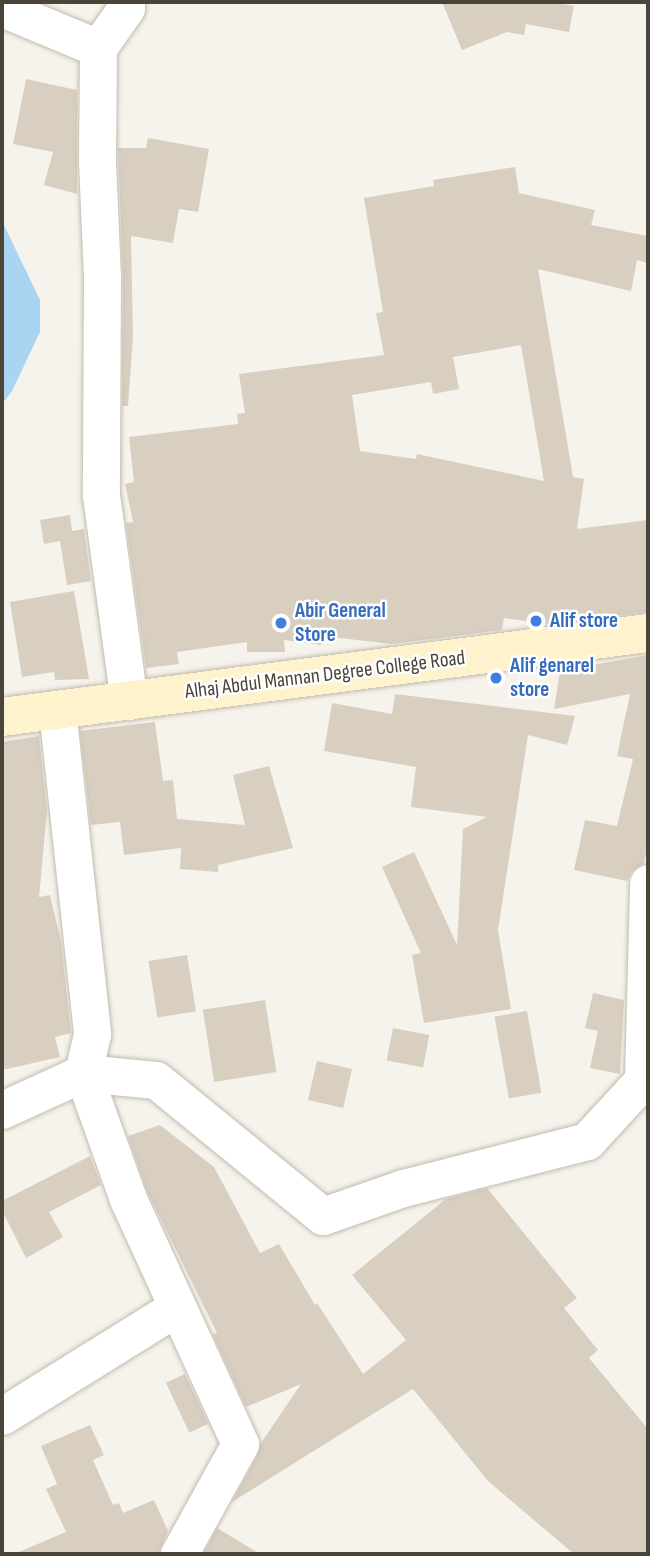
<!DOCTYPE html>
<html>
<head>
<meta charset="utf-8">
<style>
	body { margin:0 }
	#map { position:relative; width:650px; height:1556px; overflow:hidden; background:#f6f3ec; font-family:"Sofia Sans Condensed",sans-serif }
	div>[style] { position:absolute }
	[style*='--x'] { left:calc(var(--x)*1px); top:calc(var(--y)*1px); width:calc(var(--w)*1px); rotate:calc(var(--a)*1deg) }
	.water>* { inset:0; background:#a9d4f2 }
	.building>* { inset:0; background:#d8cfc1; transform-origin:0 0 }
	.roads { filter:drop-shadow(0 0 2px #c2bbae) drop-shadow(0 0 2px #c2bbae) }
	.street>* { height:37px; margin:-18.5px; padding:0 18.5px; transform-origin:18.5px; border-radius:18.5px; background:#fff }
	.secondary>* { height:38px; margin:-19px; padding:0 19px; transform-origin:19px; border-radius:19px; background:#fff3cd }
	.dots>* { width:19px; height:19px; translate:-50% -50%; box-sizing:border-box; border:4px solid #fff; border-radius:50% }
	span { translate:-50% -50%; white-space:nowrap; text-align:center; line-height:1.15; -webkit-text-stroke:5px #fff; paint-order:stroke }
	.shop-label { font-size:21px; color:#366cbe; font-weight:700 }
	.left { translate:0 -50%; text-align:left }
	.street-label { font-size:21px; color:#4b4439 }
	.frame { position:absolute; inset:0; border:4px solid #4b4439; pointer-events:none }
</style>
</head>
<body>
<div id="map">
	<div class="water">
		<i style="clip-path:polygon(2px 221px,40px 300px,40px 332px,12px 391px,2px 404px)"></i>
	</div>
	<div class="building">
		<i style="clip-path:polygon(442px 2px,552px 2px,574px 6px,569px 32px,526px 24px,524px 35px,507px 32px,462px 50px)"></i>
		<i style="clip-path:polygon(26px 79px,77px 90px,77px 194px,44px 185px,53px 152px,13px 144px)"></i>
		<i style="clip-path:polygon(148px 138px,209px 149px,198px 212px,179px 209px,173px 243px,131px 236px,133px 337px,128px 406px,122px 406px,123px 275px,118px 148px,146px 148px)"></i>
		<i style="clip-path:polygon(evenodd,515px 167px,519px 193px,595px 210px,591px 225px,648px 236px,648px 263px,637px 260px,631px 291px,538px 269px,573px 477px,584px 479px,577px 529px,648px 520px,648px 612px,546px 624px,504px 618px,502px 630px,392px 644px,322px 636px,321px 645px,284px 640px,285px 652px,247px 652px,247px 642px,177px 652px,179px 664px,146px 668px,126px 523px,133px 522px,125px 484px,134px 482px,129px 437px,238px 424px,237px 414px,245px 413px,239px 374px,384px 355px,376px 313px,383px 312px,364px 198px,434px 186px,433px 180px,515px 167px,521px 345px,544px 481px,417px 454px,416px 459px,360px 451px,352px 395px,431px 382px,433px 394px,459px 389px,453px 357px,521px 345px)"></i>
		<i style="clip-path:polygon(70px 515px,72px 531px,84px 529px,91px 581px,67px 585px,60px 541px,44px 544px,40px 520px)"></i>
		<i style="clip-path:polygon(74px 591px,89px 679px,55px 680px,54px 672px,22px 677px,10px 602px)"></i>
		<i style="clip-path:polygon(648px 655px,648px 843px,644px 863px,631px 872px,627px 881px,574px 870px,585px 820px,617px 826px,633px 759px,617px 756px,630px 694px,554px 709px,560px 671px)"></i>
		<i style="clip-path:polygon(395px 694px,575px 716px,567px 745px,528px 735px,498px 930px,511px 1009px,424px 1023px,412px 955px,421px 953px,382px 867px,414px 852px,457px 945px,463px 829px,487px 817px,411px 807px,416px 767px,324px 751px,332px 703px,392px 714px)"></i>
		<i style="clip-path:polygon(155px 722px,163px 781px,173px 780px,177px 819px,245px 825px,233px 775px,269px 766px,293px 848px,218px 865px,218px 872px,180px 869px,181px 848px,124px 855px,120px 822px,91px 825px,80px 731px)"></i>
		<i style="clip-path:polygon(39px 736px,47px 811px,39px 897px,50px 895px,61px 941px,71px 1033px,55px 1037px,60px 1057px,2px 1070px,2px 742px)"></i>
		<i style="left:187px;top:955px;width:57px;height:39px;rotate:81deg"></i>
		<i style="clip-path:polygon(593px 993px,624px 1000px,620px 1074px,590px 1068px,598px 1031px,585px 1028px)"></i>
		<i style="left:265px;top:1000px;width:73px;height:63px;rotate:81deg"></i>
		<i style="left:527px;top:1011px;width:83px;height:33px;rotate:80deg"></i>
		<i style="left:393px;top:1028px;width:37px;height:33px;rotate:11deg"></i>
		<i style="left:317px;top:1061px;width:36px;height:40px;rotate:13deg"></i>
		<i style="clip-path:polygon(160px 1125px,214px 1167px,260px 1253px,279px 1244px,315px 1305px,317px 1303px,363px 1374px,406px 1340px,352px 1275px,446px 1199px,487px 1188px,577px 1298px,564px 1308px,598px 1350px,589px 1358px,648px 1429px,648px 1554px,574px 1554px,488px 1481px,413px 1389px,232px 1502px,258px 1454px,261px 1443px,301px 1384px,246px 1407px,213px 1335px,217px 1333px,147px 1191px,128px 1136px)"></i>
		<i style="clip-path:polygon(90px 1156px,101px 1185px,49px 1212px,63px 1237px,26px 1258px,2px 1210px,2px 1201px)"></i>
		<i style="left:185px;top:1374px;width:55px;height:21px;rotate:65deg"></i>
		<i style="clip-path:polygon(90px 1425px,104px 1455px,93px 1460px,113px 1505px,119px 1503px,123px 1513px,154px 1500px,168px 1531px,158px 1554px,14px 1554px,66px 1532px,46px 1489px,57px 1484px,41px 1446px)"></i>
		<i style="clip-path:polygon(217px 1528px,260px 1554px,203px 1554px)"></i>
	</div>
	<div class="roads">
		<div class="street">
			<i style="--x:126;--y:2;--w:6;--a:90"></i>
			<i style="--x:126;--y:8;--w:49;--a:125"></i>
			<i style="--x:98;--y:48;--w:114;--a:90.5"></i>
			<i style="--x:97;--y:162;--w:113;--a:87.5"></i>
			<i style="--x:102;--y:275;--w:220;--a:90.3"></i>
			<i style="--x:101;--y:495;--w:208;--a:82.3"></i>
			<i style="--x:2;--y:8;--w:104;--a:22.6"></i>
			<i style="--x:57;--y:710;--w:326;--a:83.8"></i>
			<i style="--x:92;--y:1034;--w:40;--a:103"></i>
			<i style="--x:83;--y:1073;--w:134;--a:70.3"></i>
			<i style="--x:128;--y:1199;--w:269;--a:65.4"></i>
			<i style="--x:240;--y:1444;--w:126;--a:119"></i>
			<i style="--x:2;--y:1110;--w:89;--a:-24.6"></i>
			<i style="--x:83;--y:1073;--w:73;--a:5.5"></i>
			<i style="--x:156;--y:1080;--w:215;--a:39.2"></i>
			<i style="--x:323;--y:1216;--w:85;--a:-19.3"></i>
			<i style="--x:403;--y:1188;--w:190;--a:-14.3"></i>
			<i style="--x:587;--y:1141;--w:83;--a:-47.4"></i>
			<i style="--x:643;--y:1080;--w:197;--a:-88.5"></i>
			<i style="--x:2;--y:1416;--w:206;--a:-31.9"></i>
		</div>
		<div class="secondary">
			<i style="--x:2;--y:717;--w:651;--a:-7.41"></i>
		</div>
	</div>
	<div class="dots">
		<i style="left:536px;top:621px;background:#3f7fe0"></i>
		<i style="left:281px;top:623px;background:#3f7fe0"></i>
		<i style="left:496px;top:678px;background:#3f7fe0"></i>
	</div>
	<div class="shop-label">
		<span class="left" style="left:295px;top:623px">Abir General<br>Store</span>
		<span class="left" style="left:550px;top:621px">Alif store</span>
		<span class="left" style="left:510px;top:678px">Alif genarel<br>store</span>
	</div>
	<div class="street-label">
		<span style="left:325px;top:675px;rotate:-7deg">Alhaj Abdul Mannan Degree College Road</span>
	</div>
	<div class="frame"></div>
</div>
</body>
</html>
